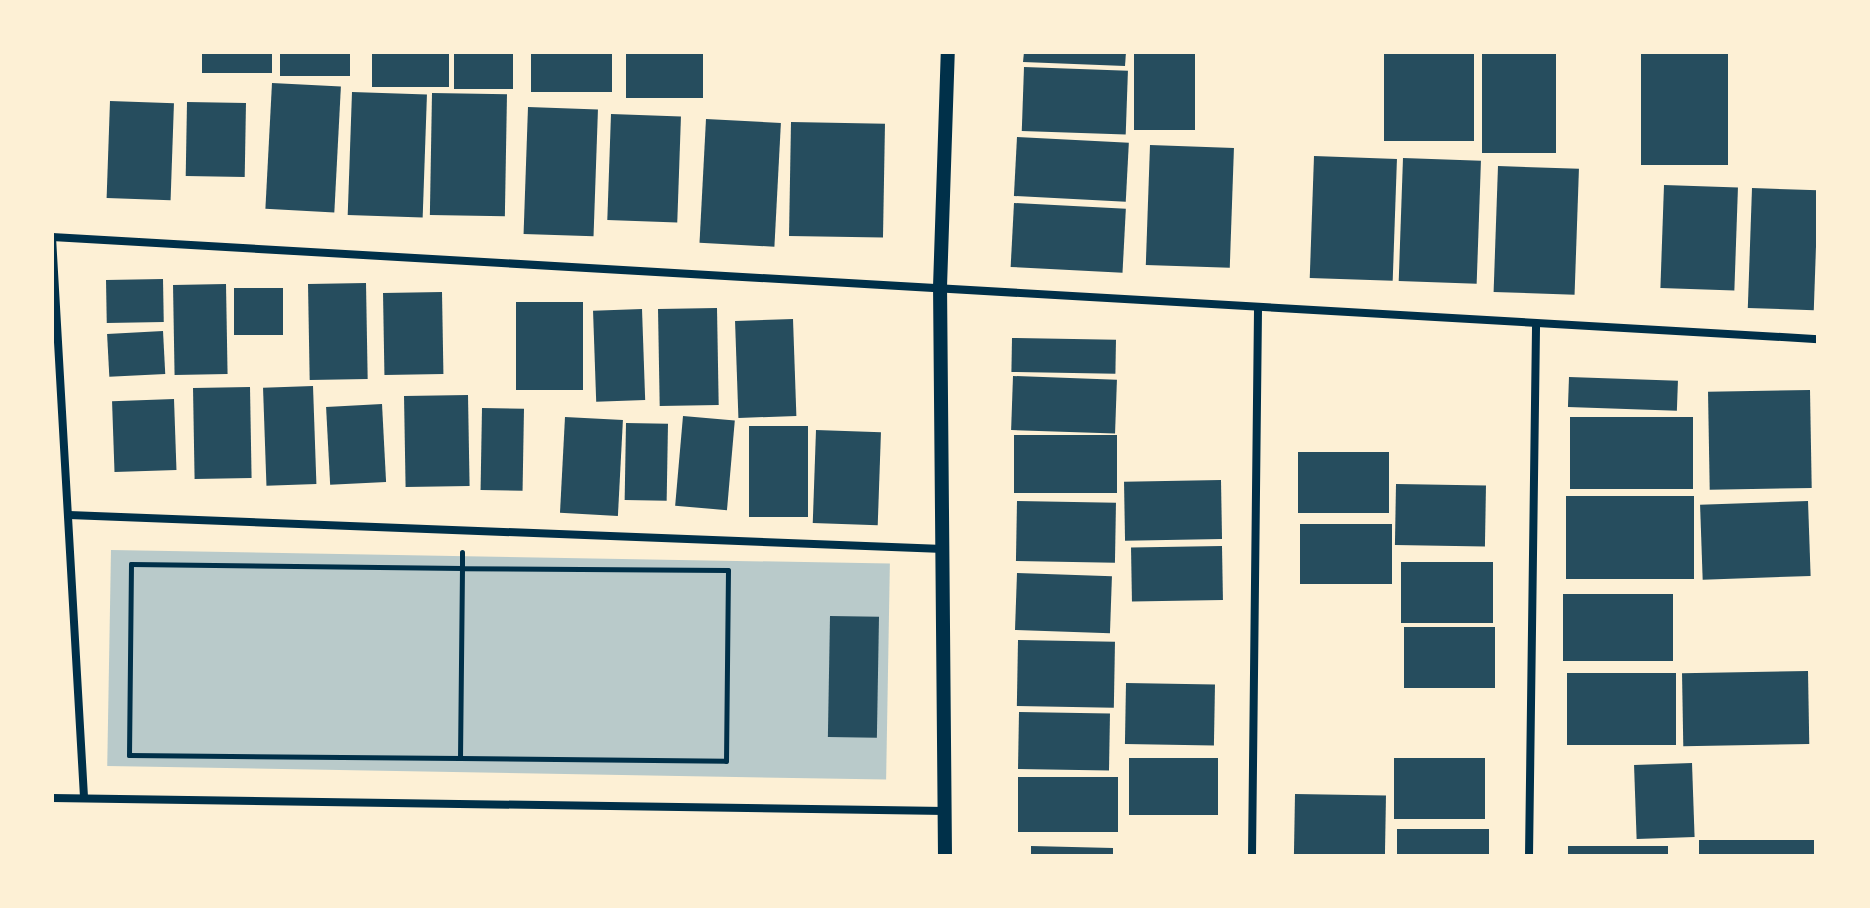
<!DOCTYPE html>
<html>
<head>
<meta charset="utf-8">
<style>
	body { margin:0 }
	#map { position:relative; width:1870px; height:908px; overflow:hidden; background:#fdf0d5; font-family:Arial,sans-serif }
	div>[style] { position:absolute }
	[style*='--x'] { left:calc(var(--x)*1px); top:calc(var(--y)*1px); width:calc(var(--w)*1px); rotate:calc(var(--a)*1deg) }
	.green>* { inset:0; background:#b9caca; transform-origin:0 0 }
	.building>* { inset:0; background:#264d5e; transform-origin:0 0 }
	.path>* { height:5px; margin:-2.5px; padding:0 2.5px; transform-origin:2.5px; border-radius:2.5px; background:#003049 }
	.minor>* { height:8px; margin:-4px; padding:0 4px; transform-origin:4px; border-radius:4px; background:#003049 }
	.tertiary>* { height:14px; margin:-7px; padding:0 7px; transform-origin:7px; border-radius:7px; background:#003049 }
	span { translate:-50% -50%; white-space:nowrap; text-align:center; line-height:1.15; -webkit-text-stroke:8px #fdf0d5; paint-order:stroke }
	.frame { position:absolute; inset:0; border:54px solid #fdf0d5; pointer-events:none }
</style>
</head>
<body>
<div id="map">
	<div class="green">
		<i style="left:111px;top:550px;width:779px;height:216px;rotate:1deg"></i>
	</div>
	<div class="building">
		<i style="left:202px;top:52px;width:70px;height:21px"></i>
		<i style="left:280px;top:52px;width:70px;height:24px"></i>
		<i style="left:372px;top:52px;width:77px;height:35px"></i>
		<i style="left:454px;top:52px;width:59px;height:37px"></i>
		<i style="left:531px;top:52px;width:81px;height:40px"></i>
		<i style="left:626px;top:52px;width:77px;height:46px"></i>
		<i style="clip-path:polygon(1024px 52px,1126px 52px,1125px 66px,1023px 62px)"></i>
		<i style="left:1134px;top:52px;width:61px;height:78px"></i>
		<i style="left:1384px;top:52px;width:90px;height:89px"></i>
		<i style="left:1482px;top:52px;width:74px;height:101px"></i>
		<i style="left:1641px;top:52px;width:87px;height:113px"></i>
		<i style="left:1024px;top:67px;width:104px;height:64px;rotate:2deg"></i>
		<i style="left:272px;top:83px;width:69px;height:126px;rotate:3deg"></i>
		<i style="left:352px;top:92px;width:75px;height:123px;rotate:2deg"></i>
		<i style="left:432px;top:93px;width:75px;height:122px;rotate:1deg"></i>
		<i style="left:110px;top:101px;width:64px;height:97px;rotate:2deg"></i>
		<i style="left:187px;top:102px;width:59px;height:74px;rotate:1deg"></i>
		<i style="left:528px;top:107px;width:70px;height:127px;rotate:2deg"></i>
		<i style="left:611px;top:114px;width:70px;height:106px;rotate:2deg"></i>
		<i style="left:706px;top:119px;width:75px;height:124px;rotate:3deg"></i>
		<i style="left:791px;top:122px;width:94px;height:114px;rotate:1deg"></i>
		<i style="left:1017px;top:137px;width:112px;height:59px;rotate:3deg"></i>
		<i style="left:1150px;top:145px;width:84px;height:120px;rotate:2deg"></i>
		<i style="left:1314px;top:156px;width:83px;height:122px;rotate:2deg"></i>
		<i style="left:1403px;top:158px;width:78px;height:123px;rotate:2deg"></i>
		<i style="left:1498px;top:166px;width:81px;height:126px;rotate:2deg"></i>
		<i style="left:1664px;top:185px;width:74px;height:103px;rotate:2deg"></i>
		<i style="left:1752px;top:188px;width:66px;height:120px;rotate:2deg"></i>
		<i style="left:1014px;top:203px;width:112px;height:64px;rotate:3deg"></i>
		<i style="left:163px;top:279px;width:43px;height:57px;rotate:89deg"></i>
		<i style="left:366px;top:283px;width:96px;height:58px;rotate:89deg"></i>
		<i style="left:226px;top:284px;width:90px;height:53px;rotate:89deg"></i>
		<i style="left:234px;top:288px;width:49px;height:47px"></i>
		<i style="left:442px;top:292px;width:82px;height:59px;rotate:89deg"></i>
		<i style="left:516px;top:302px;width:67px;height:88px"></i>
		<i style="left:717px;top:308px;width:97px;height:59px;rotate:89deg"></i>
		<i style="left:642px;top:309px;width:91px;height:49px;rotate:88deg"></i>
		<i style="left:793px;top:319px;width:97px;height:58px;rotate:88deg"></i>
		<i style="left:163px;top:331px;width:43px;height:56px;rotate:87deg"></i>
		<i style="left:1012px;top:338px;width:104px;height:34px;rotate:1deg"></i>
		<i style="left:1013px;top:376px;width:104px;height:54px;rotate:2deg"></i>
		<i style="left:1569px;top:377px;width:109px;height:30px;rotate:2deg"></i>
		<i style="left:313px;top:386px;width:98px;height:50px;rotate:88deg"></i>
		<i style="left:250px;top:387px;width:91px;height:57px;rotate:89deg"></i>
		<i style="left:1810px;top:390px;width:98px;height:102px;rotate:89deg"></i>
		<i style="left:468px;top:395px;width:91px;height:64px;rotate:89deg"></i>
		<i style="left:174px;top:399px;width:71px;height:62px;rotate:88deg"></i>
		<i style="left:382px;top:404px;width:78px;height:56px;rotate:87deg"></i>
		<i style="left:482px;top:408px;width:42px;height:82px;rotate:1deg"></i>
		<i style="left:683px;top:416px;width:52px;height:90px;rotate:5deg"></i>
		<i style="left:565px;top:417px;width:58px;height:96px;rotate:3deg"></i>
		<i style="left:1570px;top:417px;width:123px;height:72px"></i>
		<i style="left:626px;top:423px;width:42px;height:77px;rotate:1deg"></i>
		<i style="left:749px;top:426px;width:59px;height:91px"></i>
		<i style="left:816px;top:430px;width:65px;height:93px;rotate:2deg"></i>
		<i style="left:1014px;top:435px;width:103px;height:58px"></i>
		<i style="left:1298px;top:452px;width:91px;height:61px"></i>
		<i style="left:1221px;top:480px;width:59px;height:97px;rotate:89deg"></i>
		<i style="left:1396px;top:484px;width:90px;height:61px;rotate:1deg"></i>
		<i style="left:1566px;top:496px;width:128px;height:83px"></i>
		<i style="left:1017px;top:501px;width:99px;height:60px;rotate:1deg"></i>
		<i style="left:1808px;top:501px;width:75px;height:108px;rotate:88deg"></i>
		<i style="left:1300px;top:524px;width:92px;height:60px"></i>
		<i style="left:1222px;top:546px;width:54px;height:91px;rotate:89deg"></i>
		<i style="left:1401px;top:562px;width:92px;height:61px"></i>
		<i style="left:1017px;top:573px;width:95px;height:57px;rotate:2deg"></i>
		<i style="left:1563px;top:594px;width:110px;height:67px"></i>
		<i style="left:830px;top:616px;width:49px;height:121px;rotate:1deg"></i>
		<i style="left:1404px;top:627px;width:91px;height:61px"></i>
		<i style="left:1018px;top:640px;width:97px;height:66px;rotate:1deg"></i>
		<i style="left:1808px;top:671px;width:73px;height:126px;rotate:89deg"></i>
		<i style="left:1676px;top:673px;width:72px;height:109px;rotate:90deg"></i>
		<i style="left:1126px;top:683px;width:89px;height:61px;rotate:1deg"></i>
		<i style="left:1019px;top:712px;width:91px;height:57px;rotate:1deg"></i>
		<i style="left:1129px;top:758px;width:89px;height:57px"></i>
		<i style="left:1394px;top:758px;width:91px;height:61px"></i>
		<i style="left:1692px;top:763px;width:74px;height:58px;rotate:88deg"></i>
		<i style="left:1018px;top:777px;width:100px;height:55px"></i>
		<i style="left:1295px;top:794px;width:91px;height:62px;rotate:1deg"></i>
		<i style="left:1397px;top:829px;width:92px;height:27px"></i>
		<i style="left:1814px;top:840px;width:16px;height:115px;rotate:90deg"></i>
		<i style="clip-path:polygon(1031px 846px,1113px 848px,1113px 856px,1031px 856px)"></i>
		<i style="left:1568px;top:846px;width:100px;height:10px"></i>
	</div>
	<div class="path">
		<i style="--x:460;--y:758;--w:266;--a:0.6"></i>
		<i style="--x:726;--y:761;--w:191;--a:-89.4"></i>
		<i style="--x:728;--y:570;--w:266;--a:-179.6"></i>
		<i style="--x:462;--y:568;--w:190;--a:90.6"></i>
		<i style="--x:460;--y:758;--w:331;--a:-179.5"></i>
		<i style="--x:129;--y:755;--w:191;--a:-89.4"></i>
		<i style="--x:131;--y:564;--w:331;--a:0.7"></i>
		<i style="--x:462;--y:568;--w:16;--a:-90"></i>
	</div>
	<div class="minor">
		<i style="--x:52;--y:237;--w:1769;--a:3.31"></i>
		<i style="--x:52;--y:237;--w:561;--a:86.73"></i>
		<i style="--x:69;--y:515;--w:875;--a:2.23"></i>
		<i style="--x:52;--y:798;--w:893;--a:0.83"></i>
		<i style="--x:1252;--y:856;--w:547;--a:-89.37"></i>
		<i style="--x:1529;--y:856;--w:529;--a:-89.24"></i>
	</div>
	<div class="tertiary">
		<i style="--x:945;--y:856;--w:569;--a:-90.5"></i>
		<i style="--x:940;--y:287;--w:235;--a:-88.1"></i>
	</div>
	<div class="frame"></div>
</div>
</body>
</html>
